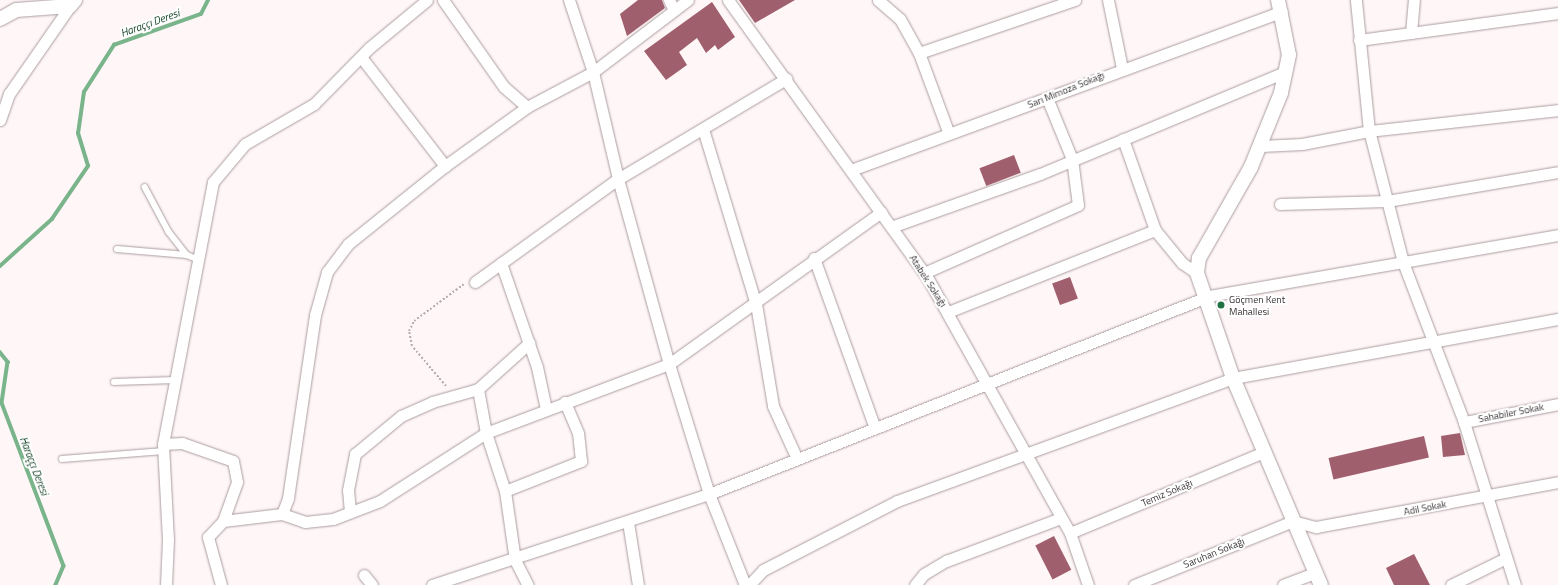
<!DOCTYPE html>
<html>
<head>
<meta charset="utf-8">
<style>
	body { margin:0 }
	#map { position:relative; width:1558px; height:585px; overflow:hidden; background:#fff6f7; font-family:"Titillium Web",sans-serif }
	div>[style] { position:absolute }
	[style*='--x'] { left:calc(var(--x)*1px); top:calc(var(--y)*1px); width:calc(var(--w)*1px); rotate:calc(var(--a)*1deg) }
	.stream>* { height:3.5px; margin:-1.75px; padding:0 1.75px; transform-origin:1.75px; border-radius:1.75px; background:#79b48b }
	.building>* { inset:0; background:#a05f6d; transform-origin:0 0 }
	.path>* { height:2px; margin-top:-1px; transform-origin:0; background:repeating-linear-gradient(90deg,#b5adae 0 2px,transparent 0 4px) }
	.roads { filter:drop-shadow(0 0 1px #ab9d9f) drop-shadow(0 0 1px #ab9d9f) }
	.service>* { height:5.5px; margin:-2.75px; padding:0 2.75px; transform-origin:2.75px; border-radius:2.75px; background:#fff }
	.minor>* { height:11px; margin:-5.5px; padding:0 5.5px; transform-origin:5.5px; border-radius:5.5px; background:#fff }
	.tertiary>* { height:14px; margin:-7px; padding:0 7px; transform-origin:7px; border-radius:7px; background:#fff }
	.dots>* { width:11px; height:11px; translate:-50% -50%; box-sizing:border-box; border:2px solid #fff; border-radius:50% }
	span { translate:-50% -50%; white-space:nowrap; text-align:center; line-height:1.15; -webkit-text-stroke:4px #fff; paint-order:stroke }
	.street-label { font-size:10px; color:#373233 }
	.poi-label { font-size:10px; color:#373233 }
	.left { translate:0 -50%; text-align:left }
	.water-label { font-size:11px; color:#18462a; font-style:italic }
</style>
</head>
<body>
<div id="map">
	<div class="stream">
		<i style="--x:0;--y:266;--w:70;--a:-42.1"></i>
		<i style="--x:52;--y:219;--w:64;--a:-55.8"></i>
		<i style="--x:88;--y:166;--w:34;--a:-107"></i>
		<i style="--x:78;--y:134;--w:42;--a:-81.9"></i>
		<i style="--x:84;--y:92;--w:56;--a:-57.4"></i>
		<i style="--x:114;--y:45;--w:92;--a:-19.6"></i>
		<i style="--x:201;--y:14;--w:16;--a:-63"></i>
		<i style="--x:0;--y:352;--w:13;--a:51"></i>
		<i style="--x:8;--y:362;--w:41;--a:98.3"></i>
		<i style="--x:2;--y:403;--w:174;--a:69.2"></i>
		<i style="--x:64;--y:566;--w:21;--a:113"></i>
	</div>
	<div class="building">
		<i style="clip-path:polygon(638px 0,662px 0,665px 8px,627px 36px,620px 14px)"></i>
		<i style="clip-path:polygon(739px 0,795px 0,755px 23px)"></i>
		<i style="clip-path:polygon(712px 2px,735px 37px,718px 50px,715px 45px,706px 53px,697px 38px,679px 52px,687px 65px,666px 80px,644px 51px)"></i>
		<i style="left:1014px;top:155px;width:19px;height:37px;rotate:69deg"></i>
		<i style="left:1070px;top:277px;width:23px;height:19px;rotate:70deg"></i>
		<i style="clip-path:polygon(1460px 433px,1465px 455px,1443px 457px,1441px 436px)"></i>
		<i style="left:1424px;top:436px;width:22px;height:98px;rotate:77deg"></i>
		<i style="left:1054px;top:536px;width:38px;height:21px;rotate:63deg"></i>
		<i style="clip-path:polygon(1414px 554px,1430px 585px,1394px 585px,1386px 568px)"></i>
	</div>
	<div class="path">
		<i style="--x:446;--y:386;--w:52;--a:-130.4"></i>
		<i style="--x:412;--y:346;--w:15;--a:-101"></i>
		<i style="--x:409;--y:331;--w:11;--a:-63"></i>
		<i style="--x:414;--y:321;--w:62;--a:-36.5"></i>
	</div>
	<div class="roads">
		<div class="service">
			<i style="--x:145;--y:187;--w:51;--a:61.9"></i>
			<i style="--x:169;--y:232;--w:29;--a:52"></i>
			<i style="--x:187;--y:255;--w:11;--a:22"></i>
			<i style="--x:117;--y:249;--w:70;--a:4.9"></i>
			<i style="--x:114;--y:382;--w:61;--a:-1.9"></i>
			<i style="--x:62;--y:459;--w:102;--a:-4.5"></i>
		</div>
		<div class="minor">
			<i style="--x:443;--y:0;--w:106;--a:55"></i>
			<i style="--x:504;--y:87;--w:30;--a:41"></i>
			<i style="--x:569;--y:0;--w:76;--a:71.6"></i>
			<i style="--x:593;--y:72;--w:110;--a:76.8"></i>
			<i style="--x:618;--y:179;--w:192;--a:74.6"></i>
			<i style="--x:669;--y:364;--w:136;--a:72.9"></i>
			<i style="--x:709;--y:494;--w:98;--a:68.4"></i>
			<i style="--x:669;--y:0;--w:11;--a:63"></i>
			<i style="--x:728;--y:0;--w:341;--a:54.3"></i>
			<i style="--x:927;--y:277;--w:293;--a:60.8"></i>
			<i style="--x:1070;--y:533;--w:55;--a:70.9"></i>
			<i style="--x:878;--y:0;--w:29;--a:41"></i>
			<i style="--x:900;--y:19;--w:39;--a:61"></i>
			<i style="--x:919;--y:53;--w:86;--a:69.7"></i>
			<i style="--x:1108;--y:0;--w:69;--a:78.4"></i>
			<i style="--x:1411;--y:33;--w:33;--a:-85"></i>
			<i style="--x:1359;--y:40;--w:201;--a:-7.7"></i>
			<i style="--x:919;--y:53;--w:165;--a:-18.8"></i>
			<i style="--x:361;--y:57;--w:138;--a:52.4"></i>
			<i style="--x:0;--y:120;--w:28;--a:-71"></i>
			<i style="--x:9;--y:94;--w:107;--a:-55.3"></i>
			<i style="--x:703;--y:129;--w:183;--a:73.2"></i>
			<i style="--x:756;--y:304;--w:103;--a:80.5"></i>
			<i style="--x:773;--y:406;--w:58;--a:65.6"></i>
			<i style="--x:1123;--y:139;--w:96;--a:70.6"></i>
			<i style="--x:1261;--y:146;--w:41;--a:-2.8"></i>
			<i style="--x:1302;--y:144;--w:68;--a:-11"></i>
			<i style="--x:1369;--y:131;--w:132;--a:-95.7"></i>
			<i style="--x:851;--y:170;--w:459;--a:-20.2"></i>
			<i style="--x:1280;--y:204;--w:107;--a:-1.6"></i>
			<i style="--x:1387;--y:201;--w:173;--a:-9.6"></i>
			<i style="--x:891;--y:227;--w:158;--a:-19.6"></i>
			<i style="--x:1040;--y:174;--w:265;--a:-22.6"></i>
			<i style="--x:814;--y:258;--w:181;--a:70.3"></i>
			<i style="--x:501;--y:263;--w:110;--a:70.9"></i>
			<i style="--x:537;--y:367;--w:43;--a:77.9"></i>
			<i style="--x:924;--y:273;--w:168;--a:-23.8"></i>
			<i style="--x:1078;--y:205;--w:46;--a:-97.4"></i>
			<i style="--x:1072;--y:159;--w:66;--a:-112.3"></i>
			<i style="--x:475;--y:282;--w:176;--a:-35.8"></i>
			<i style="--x:618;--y:179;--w:196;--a:-30.8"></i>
			<i style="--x:948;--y:312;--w:223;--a:-21.6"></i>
			<i style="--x:1155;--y:230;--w:43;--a:50.7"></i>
			<i style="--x:1182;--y:263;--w:18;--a:34"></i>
			<i style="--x:478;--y:389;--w:45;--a:79.7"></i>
			<i style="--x:486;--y:433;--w:61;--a:71.9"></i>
			<i style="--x:505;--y:491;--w:70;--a:81.8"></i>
			<i style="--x:515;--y:560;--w:28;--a:63"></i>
			<i style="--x:1464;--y:422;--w:96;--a:-10.8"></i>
			<i style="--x:163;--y:444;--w:19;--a:-3"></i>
			<i style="--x:182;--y:443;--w:54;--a:19.4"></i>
			<i style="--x:233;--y:461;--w:21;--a:79"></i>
			<i style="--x:237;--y:482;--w:41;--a:109.7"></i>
			<i style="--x:505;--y:491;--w:82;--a:-21.5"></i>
			<i style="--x:581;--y:461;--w:28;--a:-96"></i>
			<i style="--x:578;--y:433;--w:34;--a:-113"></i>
			<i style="--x:350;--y:512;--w:22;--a:-95"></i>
			<i style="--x:348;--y:490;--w:37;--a:-79"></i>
			<i style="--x:355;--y:454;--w:60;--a:-39.6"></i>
			<i style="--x:401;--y:416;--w:34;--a:-24"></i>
			<i style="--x:432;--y:402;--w:48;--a:-15.8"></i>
			<i style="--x:478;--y:389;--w:69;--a:-42"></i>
			<i style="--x:282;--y:514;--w:17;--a:-69"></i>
			<i style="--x:288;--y:498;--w:185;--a:-81.6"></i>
			<i style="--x:315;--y:315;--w:45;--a:-74.4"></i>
			<i style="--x:327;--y:272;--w:35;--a:-53"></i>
			<i style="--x:348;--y:244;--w:124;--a:-38.8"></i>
			<i style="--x:445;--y:166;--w:101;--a:-35.7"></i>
			<i style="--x:527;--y:107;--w:75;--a:-27.9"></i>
			<i style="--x:593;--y:72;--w:119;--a:-37.2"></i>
			<i style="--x:628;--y:522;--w:64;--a:81"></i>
			<i style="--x:1070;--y:533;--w:210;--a:-22.7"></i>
			<i style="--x:364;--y:575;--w:13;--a:51"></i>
			<i style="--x:166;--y:585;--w:45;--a:-87.5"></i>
			<i style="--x:168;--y:540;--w:96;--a:-93"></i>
			<i style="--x:163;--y:444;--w:267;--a:-79.2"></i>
			<i style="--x:213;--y:182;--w:50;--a:-49.9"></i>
			<i style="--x:245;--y:144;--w:80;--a:-30.1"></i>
			<i style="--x:314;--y:104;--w:78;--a:-45.5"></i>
			<i style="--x:369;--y:48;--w:75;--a:-39.6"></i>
			<i style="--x:221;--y:585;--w:50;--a:-105.2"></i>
			<i style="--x:208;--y:537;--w:22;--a:-47"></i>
			<i style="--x:223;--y:521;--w:59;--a:-6.8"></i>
			<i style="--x:282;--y:514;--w:24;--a:19"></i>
			<i style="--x:305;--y:522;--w:28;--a:-6"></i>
			<i style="--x:333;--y:519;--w:50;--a:-21"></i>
			<i style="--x:380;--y:501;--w:126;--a:-32.7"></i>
			<i style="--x:486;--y:433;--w:196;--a:-20.7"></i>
			<i style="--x:669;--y:364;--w:261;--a:-35.6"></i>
			<i style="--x:432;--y:585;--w:292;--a:-18.2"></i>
			<i style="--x:709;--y:494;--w:538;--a:-21.6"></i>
			<i style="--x:1209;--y:296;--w:354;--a:-9.9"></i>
			<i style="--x:749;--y:585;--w:21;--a:-47"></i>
			<i style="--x:763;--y:570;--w:151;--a:-27.2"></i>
			<i style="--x:897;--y:501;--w:358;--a:-20.1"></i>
			<i style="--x:1233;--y:378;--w:330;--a:-10.3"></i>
			<i style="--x:915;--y:585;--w:14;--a:-51"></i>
			<i style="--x:924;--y:574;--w:26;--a:-31"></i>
			<i style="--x:946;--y:561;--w:123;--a:-20.5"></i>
			<i style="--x:1134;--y:585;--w:171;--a:-21.9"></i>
			<i style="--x:1293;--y:521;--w:24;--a:15"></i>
			<i style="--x:1316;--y:527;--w:246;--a:-10.5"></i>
			<i style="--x:1283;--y:585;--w:34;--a:-21"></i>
			<i style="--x:1451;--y:585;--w:61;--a:-26.1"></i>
			<i style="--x:1515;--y:585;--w:171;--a:-107.4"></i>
			<i style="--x:1464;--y:422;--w:171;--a:-110.9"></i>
			<i style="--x:1403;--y:262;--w:135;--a:-104.5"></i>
			<i style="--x:1369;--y:131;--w:190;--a:-6.3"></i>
		</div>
		<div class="tertiary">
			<i style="--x:1278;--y:0;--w:56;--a:78.7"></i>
			<i style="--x:1289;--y:55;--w:39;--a:102"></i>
			<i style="--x:1281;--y:93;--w:80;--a:112.1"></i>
			<i style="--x:1251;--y:167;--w:105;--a:119.7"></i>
			<i style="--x:1199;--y:258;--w:15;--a:98"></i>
			<i style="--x:1197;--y:273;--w:111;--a:71.1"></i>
			<i style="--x:1233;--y:378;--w:225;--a:67"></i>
			<i style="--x:0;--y:19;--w:18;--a:-29"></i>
			<i style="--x:16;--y:10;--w:54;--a:-4.2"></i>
			<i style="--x:70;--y:6;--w:8;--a:-50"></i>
		</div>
	</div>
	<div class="dots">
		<i style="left:1221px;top:305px;background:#207243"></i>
	</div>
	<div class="street-label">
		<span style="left:1066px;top:90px;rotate:-22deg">Sarı Mimoza Sokağı</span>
		<span style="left:928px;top:281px;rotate:57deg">Atabek Sokağı</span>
		<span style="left:1511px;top:413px;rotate:-11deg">Sahabiler Sokak</span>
		<span style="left:1167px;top:493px;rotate:-23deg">Temiz Sokağı</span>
		<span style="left:1425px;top:508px;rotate:-11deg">Adil Sokak</span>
		<span style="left:1214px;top:553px;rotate:-22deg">Saruhan Sokağı</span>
	</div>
	<div class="poi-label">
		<span class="left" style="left:1229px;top:305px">Göçmen Kent<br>Mahallesi</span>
	</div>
	<div class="water-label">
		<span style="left:150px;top:23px;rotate:-20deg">Haraççı Deresi</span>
		<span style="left:34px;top:466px;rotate:69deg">Haraççı Deresi</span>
	</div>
</div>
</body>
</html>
